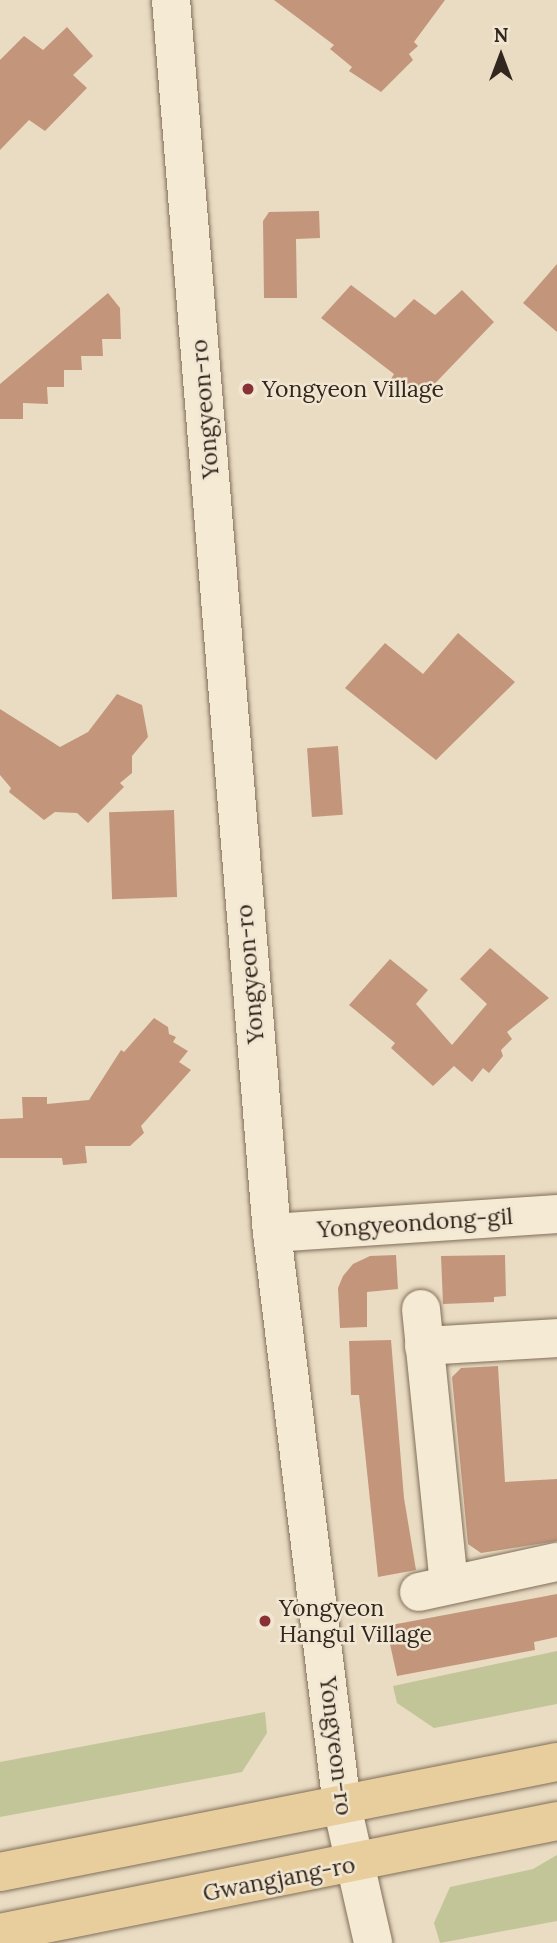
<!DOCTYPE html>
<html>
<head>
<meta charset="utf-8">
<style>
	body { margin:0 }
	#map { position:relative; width:557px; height:1943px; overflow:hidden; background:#e9dcc2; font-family:Lora,serif }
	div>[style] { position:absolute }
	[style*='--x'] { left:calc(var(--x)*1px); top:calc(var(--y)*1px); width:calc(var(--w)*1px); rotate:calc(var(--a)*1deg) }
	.green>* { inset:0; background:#c2c598 }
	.building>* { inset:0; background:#c3967c; transform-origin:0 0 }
	.roads { filter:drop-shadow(0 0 2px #816e5b) drop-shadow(0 0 2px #816e5b) }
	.minor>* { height:38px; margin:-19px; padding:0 19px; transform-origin:19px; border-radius:19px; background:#f5ead4 }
	.major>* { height:38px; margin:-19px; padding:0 19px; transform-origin:19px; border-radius:19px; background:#e9ce9d }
	.dots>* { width:19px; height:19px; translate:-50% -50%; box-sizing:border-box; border:4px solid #f1e6d1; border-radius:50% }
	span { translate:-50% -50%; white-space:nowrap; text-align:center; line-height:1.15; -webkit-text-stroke:5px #f1e6d1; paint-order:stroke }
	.poi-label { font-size:23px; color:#32271e }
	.left { translate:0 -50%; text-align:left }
	.street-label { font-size:23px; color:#32271e }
	.north { position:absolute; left:466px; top:21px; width:70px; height:70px; -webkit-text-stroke:5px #f1e6d1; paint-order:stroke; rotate:0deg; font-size:19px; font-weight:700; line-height:28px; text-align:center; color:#32271e }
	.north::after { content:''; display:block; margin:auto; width:24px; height:32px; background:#32271e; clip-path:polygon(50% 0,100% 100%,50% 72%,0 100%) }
</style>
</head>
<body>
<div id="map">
	<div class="green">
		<i style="clip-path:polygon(557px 1651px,557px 1704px,434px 1728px,397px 1703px,393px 1686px)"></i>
		<i style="clip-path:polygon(265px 1712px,267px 1733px,242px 1772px,0 1817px,0 1762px)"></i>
		<i style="clip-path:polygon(557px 1855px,557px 1921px,440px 1943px,434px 1923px,450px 1887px,533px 1869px)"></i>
	</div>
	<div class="building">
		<i style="clip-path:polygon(274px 0,445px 0,414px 42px,418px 46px,409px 54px,413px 60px,381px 92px,349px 71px,352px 67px,330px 49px,334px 45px)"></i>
		<i style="clip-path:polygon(67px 27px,93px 56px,73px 75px,87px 88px,45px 131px,29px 120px,0 150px,0 60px,24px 36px,43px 50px)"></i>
		<i style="clip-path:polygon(319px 211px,320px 238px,296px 239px,297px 298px,264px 298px,263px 221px,269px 212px)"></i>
		<i style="clip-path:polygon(557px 264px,557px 332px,523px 303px)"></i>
		<i style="clip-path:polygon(351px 285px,395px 318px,414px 299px,435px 315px,462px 290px,494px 322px,421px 398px,410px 389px,406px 392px,391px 379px,394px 374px,321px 318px)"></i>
		<i style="clip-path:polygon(108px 293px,120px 308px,121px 339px,102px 339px,103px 356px,81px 356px,82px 370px,64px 370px,64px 387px,47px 387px,48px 404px,23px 403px,23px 419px,0 419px,0 384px)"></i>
		<i style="clip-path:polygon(458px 633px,515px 682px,436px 760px,345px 688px,385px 643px,423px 674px)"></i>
		<i style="clip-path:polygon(117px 694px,142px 705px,148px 737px,132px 756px,132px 773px,120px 783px,124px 787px,88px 823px,77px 813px,55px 812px,44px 820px,9px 792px,11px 788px,0 775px,0 709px,60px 747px,88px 732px)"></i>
		<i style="left:338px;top:746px;width:69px;height:31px;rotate:86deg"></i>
		<i style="left:174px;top:810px;width:87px;height:65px;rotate:88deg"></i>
		<i style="clip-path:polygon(490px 948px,549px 998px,507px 1032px,512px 1039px,501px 1050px,503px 1056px,489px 1073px,483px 1068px,472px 1082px,454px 1066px,433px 1086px,391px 1048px,395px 1043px,349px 1005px,390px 959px,428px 990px,416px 1004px,452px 1045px,487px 1004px,460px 979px)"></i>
		<i style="clip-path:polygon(154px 1018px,168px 1027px,169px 1034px,176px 1037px,173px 1042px,188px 1051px,179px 1062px,191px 1070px,141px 1126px,144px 1133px,130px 1146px,85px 1146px,87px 1163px,63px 1165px,62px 1158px,0 1158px,0 1119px,23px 1118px,22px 1097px,47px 1097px,47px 1104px,89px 1100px,121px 1050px,124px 1052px)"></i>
		<i style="clip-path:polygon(396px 1255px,398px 1289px,367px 1292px,367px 1327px,340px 1328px,338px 1288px,343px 1276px,353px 1264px,370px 1256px)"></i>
		<i style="clip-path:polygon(505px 1255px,506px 1296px,494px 1297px,494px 1302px,443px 1304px,441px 1256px)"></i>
		<i style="clip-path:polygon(391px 1340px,404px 1498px,416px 1570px,378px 1577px,359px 1395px,351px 1395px,349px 1341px)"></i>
		<i style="clip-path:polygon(498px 1366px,505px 1482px,557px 1479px,557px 1541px,481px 1553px,468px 1544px,452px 1377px,461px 1368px)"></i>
		<i style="clip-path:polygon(557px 1594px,557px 1637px,534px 1642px,535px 1650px,397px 1676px,386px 1626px)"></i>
	</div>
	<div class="roads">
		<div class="minor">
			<i style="--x:171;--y:0;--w:1237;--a:85.32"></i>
			<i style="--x:272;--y:1233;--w:577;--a:83.04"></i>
			<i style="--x:342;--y:1806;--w:140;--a:77.2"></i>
			<i style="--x:272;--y:1233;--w:286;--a:-3.8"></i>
			<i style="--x:421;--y:1309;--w:276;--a:84.2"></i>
			<i style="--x:424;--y:1346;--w:133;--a:-3.4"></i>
			<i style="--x:419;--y:1592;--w:141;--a:-12.3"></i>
		</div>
		<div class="major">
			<i style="--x:0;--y:1872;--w:568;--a:-11.17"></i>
			<i style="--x:0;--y:1933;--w:568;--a:-11.37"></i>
		</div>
	</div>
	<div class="dots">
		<i style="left:248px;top:389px;background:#893236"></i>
		<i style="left:265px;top:1621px;background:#893236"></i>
	</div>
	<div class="poi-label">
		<span class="left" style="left:262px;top:389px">Yongyeon Village</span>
		<span class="left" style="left:279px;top:1621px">Yongyeon<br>Hangul Village</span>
	</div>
	<div class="street-label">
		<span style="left:205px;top:409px;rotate:-95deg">Yongyeon-ro</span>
		<span style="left:250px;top:974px;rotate:-95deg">Yongyeon-ro</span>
		<span style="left:415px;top:1223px;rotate:-4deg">Yongyeondong-gil</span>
		<span style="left:336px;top:1746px;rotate:83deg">Yongyeon-ro</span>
		<span style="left:279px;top:1879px;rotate:-11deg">Gwangjang-ro</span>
	</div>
	<div class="north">N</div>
</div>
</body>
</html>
